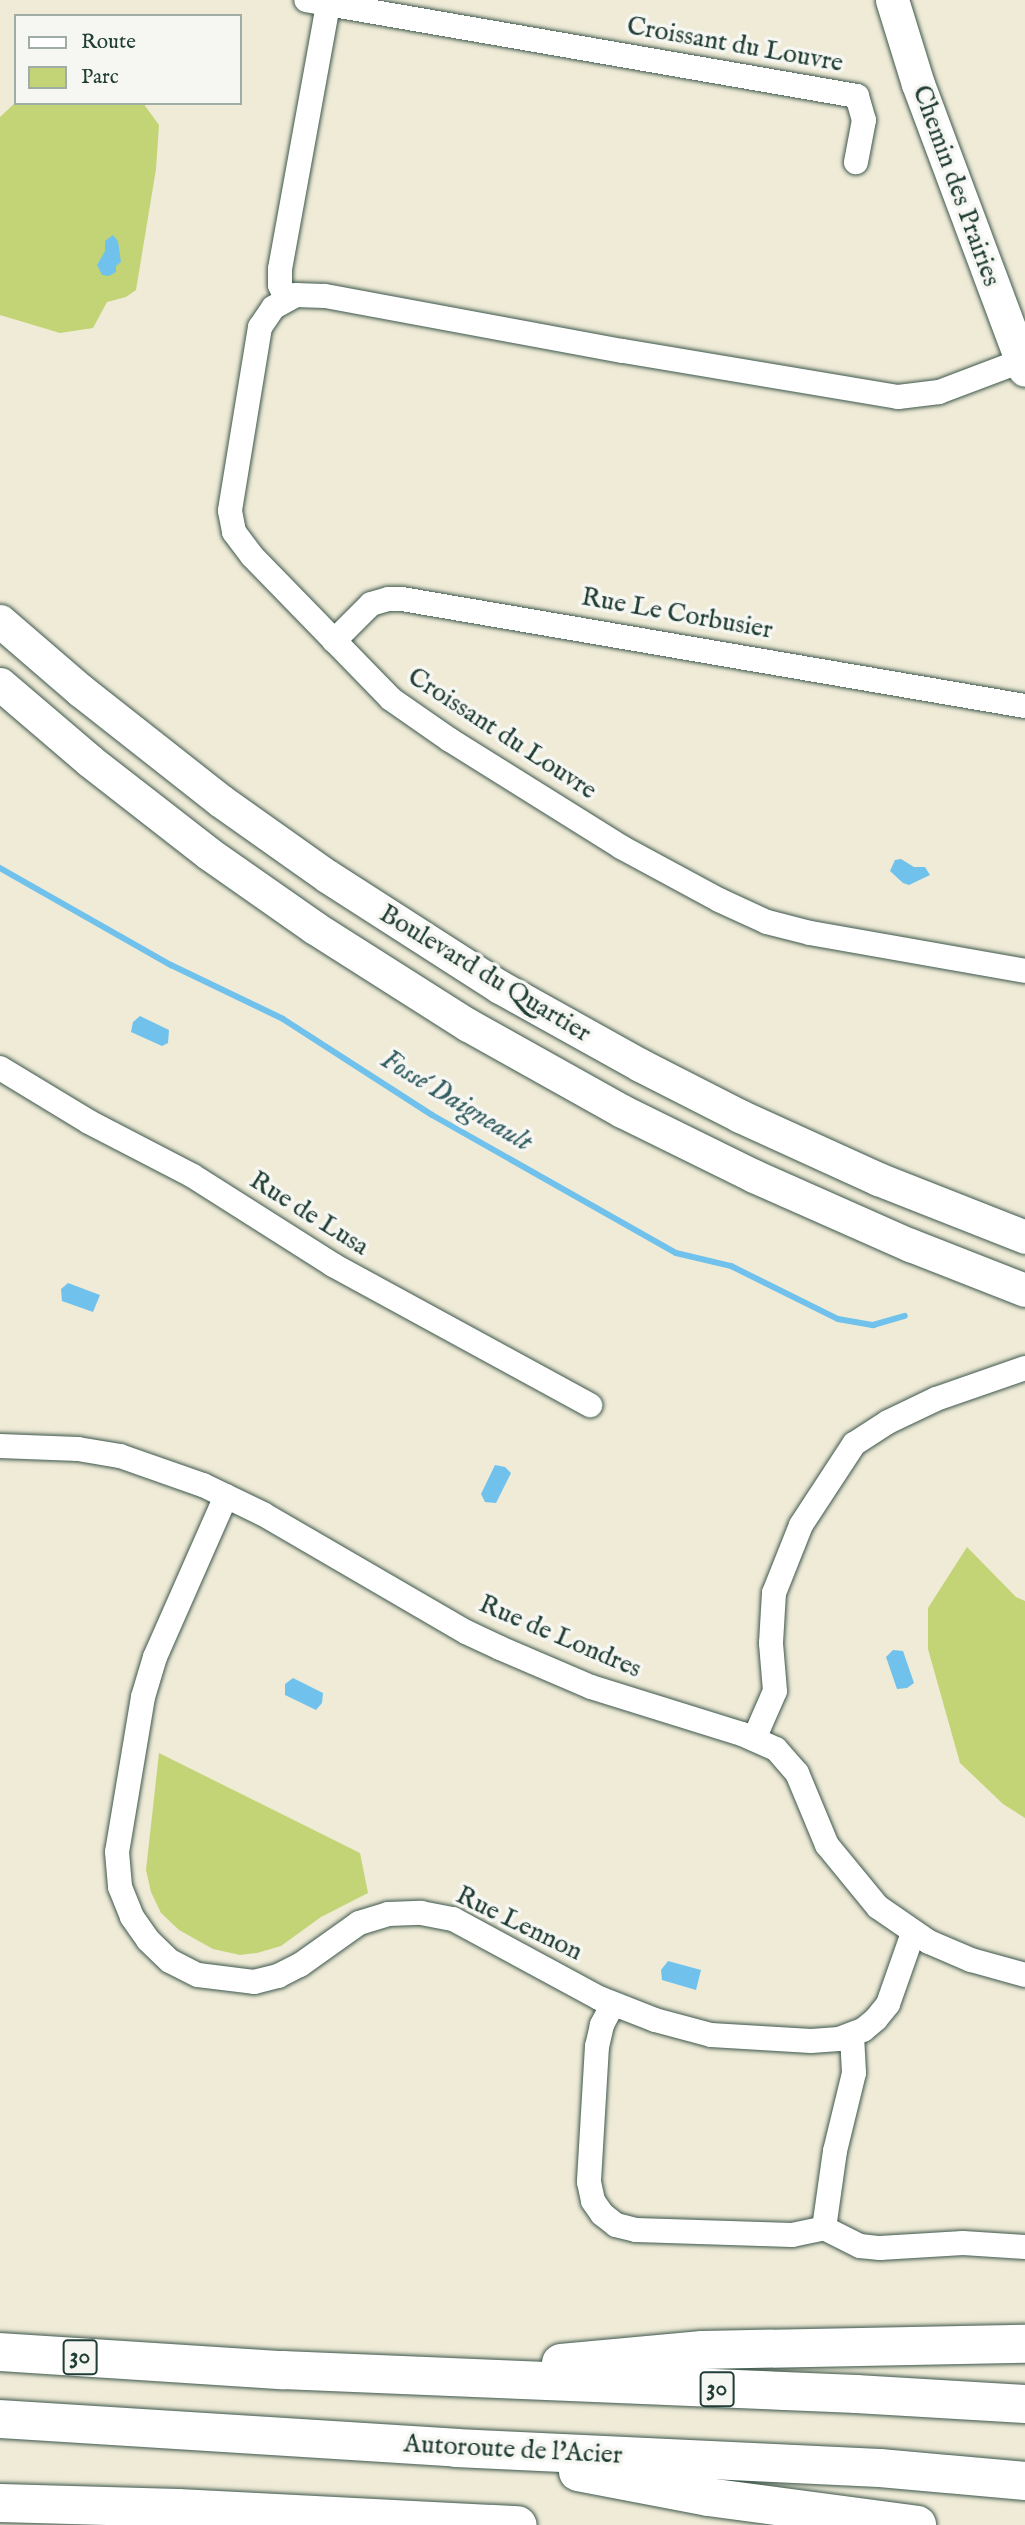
<!DOCTYPE html>
<html>
<head>
<meta charset="utf-8">
<style>
	body { margin:0 }
	#map { position:relative; width:1025px; height:2525px; overflow:hidden; background:#efebd7; font-family:"IM FELL English",serif }
	div>[style] { position:absolute }
	[style*='--x'] { left:calc(var(--x)*1px); top:calc(var(--y)*1px); width:calc(var(--w)*1px); rotate:calc(var(--a)*1deg) }
	.green>* { inset:0; background:#c3d476 }
	.water>* { inset:0; background:#70c2ec }
	.stream>* { height:6px; margin:-3px; padding:0 3px; transform-origin:3px; border-radius:3px; background:#70c2ec }
	.roads { filter:drop-shadow(0 0 2px #3e574c) drop-shadow(0 0 2px #3e574c) }
	.street>* { height:24px; margin:-12px; padding:0 12px; transform-origin:12px; border-radius:12px; background:#fff }
	.secondary>* { height:33px; margin:-16.5px; padding:0 16.5px; transform-origin:16.5px; border-radius:16.5px; background:#fff }
	.highway>* { height:38px; margin:-19px; padding:0 19px; transform-origin:19px; border-radius:19px; background:#fff }
	span { translate:-50% -50%; white-space:nowrap; text-align:center; line-height:1.15; -webkit-text-stroke:7px #f6f6f2; paint-order:stroke }
	.shield-label span { padding:2px 5px; background:#f6f6f2; border:2px solid; border-radius:5px; -webkit-text-stroke-width:0 }
	.shield-label { font-size:24px; color:#1f3d34; font-weight:700 }
	.street-label { font-size:26px; color:#1f3d34 }
	.water-label { font-size:28px; color:#335e62; font-style:italic }
	.legend { position:absolute; left:14px; top:14px; width:228px; height:91px; box-sizing:border-box; background:#f6f6f2; border:2px solid #a0aca6; margin:0; padding:9px 12px; list-style:none; font-size:21px; color:#1f3d34 }
	.legend li { display:flex; align-items:center; gap:14px; height:35px }
	.legend b { width:35px; border:2px solid #a0aca6 }
</style>
</head>
<body>
<div id="map">
	<div class="green">
		<i style="clip-path:polygon(16px 102px,143px 103px,159px 125px,156px 169px,136px 290px,126px 297px,107px 302px,93px 328px,60px 333px,0 315px,0 117px)"></i>
		<i style="clip-path:polygon(967px 1547px,1016px 1597px,1025px 1601px,1025px 1818px,1003px 1804px,960px 1763px,928px 1649px,928px 1608px)"></i>
		<i style="clip-path:polygon(159px 1753px,360px 1853px,368px 1893px,321px 1917px,281px 1946px,257px 1953px,240px 1955px,213px 1949px,179px 1930px,161px 1913px,151px 1892px,146px 1870px)"></i>
	</div>
	<div class="water">
		<i style="clip-path:polygon(113px 235px,118px 241px,121px 262px,116px 266px,116px 272px,109px 276px,102px 275px,97px 265px,105px 251px,105px 241px)"></i>
		<i style="clip-path:polygon(901px 859px,914px 867px,925px 867px,930px 875px,909px 885px,903px 883px,890px 871px,895px 860px)"></i>
		<i style="clip-path:polygon(140px 1016px,169px 1030px,168px 1043px,162px 1046px,131px 1032px,133px 1022px)"></i>
		<i style="clip-path:polygon(68px 1283px,100px 1295px,93px 1312px,62px 1301px,61px 1289px)"></i>
		<i style="clip-path:polygon(495px 1465px,505px 1467px,511px 1473px,496px 1503px,485px 1502px,481px 1494px)"></i>
		<i style="clip-path:polygon(893px 1650px,903px 1651px,914px 1683px,907px 1688px,897px 1689px,886px 1657px)"></i>
		<i style="clip-path:polygon(293px 1678px,323px 1693px,322px 1703px,316px 1710px,285px 1695px,285px 1684px)"></i>
		<i style="clip-path:polygon(668px 1961px,701px 1970px,696px 1990px,662px 1980px,661px 1970px)"></i>
	</div>
	<div class="stream">
		<i style="--x:0;--y:868;--w:197;--a:29.6"></i>
		<i style="--x:171;--y:965;--w:124;--a:25.7"></i>
		<i style="--x:283;--y:1019;--w:177;--a:32.8"></i>
		<i style="--x:432;--y:1115;--w:280;--a:29.5"></i>
		<i style="--x:676;--y:1253;--w:57;--a:13.3"></i>
		<i style="--x:731;--y:1266;--w:119;--a:26.4"></i>
		<i style="--x:838;--y:1319;--w:36;--a:10"></i>
		<i style="--x:873;--y:1325;--w:33;--a:-16"></i>
	</div>
	<div class="roads">
		<div class="street">
			<i style="--x:328;--y:4;--w:537;--a:9.87"></i>
			<i style="--x:857;--y:96;--w:25;--a:74"></i>
			<i style="--x:864;--y:120;--w:43;--a:100.8"></i>
			<i style="--x:286;--y:299;--w:15;--a:-113"></i>
			<i style="--x:280;--y:285;--w:16;--a:-90"></i>
			<i style="--x:280;--y:269;--w:269;--a:-79.7"></i>
			<i style="--x:328;--y:4;--w:22;--a:-170"></i>
			<i style="--x:1021;--y:361;--w:88;--a:159.3"></i>
			<i style="--x:939;--y:392;--w:41;--a:173"></i>
			<i style="--x:898;--y:397;--w:280;--a:-170.5"></i>
			<i style="--x:622;--y:351;--w:303;--a:-169.5"></i>
			<i style="--x:324;--y:296;--w:28;--a:-178"></i>
			<i style="--x:296;--y:295;--w:26;--a:151"></i>
			<i style="--x:273;--y:308;--w:23;--a:124"></i>
			<i style="--x:260;--y:327;--w:186;--a:99.3"></i>
			<i style="--x:230;--y:511;--w:21;--a:79"></i>
			<i style="--x:234;--y:532;--w:30;--a:53"></i>
			<i style="--x:252;--y:556;--w:199;--a:45.8"></i>
			<i style="--x:391;--y:699;--w:72;--a:34.8"></i>
			<i style="--x:450;--y:740;--w:202;--a:32"></i>
			<i style="--x:621;--y:847;--w:111;--a:28.4"></i>
			<i style="--x:719;--y:900;--w:53;--a:24.6"></i>
			<i style="--x:767;--y:922;--w:44;--a:14.3"></i>
			<i style="--x:810;--y:933;--w:218;--a:10"></i>
			<i style="--x:334;--y:641;--w:52;--a:-45"></i>
			<i style="--x:371;--y:604;--w:18;--a:-16"></i>
			<i style="--x:388;--y:599;--w:14;--a:0"></i>
			<i style="--x:402;--y:599;--w:632;--a:9.75"></i>
			<i style="--x:0;--y:1068;--w:104;--a:31.2"></i>
			<i style="--x:89;--y:1122;--w:117;--a:27.4"></i>
			<i style="--x:193;--y:1176;--w:166;--a:32.4"></i>
			<i style="--x:333;--y:1265;--w:293;--a:28.6"></i>
			<i style="--x:0;--y:1446;--w:78;--a:2.2"></i>
			<i style="--x:78;--y:1449;--w:43;--a:9.5"></i>
			<i style="--x:120;--y:1456;--w:88;--a:19.3"></i>
			<i style="--x:203;--y:1485;--w:67;--a:25.8"></i>
			<i style="--x:263;--y:1514;--w:235;--a:30.2"></i>
			<i style="--x:466;--y:1632;--w:38;--a:25"></i>
			<i style="--x:500;--y:1648;--w:99;--a:23.2"></i>
			<i style="--x:591;--y:1687;--w:158;--a:17.3"></i>
			<i style="--x:742;--y:1734;--w:37;--a:24"></i>
			<i style="--x:776;--y:1749;--w:32;--a:49"></i>
			<i style="--x:797;--y:1773;--w:78;--a:67.4"></i>
			<i style="--x:827;--y:1845;--w:80;--a:50.6"></i>
			<i style="--x:878;--y:1907;--w:62;--a:34.5"></i>
			<i style="--x:929;--y:1942;--w:46;--a:23.2"></i>
			<i style="--x:971;--y:1960;--w:56;--a:15.5"></i>
			<i style="--x:226;--y:1496;--w:176;--a:113.8"></i>
			<i style="--x:155;--y:1657;--w:42;--a:106.7"></i>
			<i style="--x:143;--y:1697;--w:157;--a:99.5"></i>
			<i style="--x:117;--y:1852;--w:35;--a:85"></i>
			<i style="--x:120;--y:1887;--w:32;--a:68"></i>
			<i style="--x:132;--y:1917;--w:28;--a:55"></i>
			<i style="--x:148;--y:1940;--w:30;--a:44"></i>
			<i style="--x:170;--y:1961;--w:31;--a:27"></i>
			<i style="--x:198;--y:1975;--w:56;--a:7.1"></i>
			<i style="--x:254;--y:1982;--w:25;--a:-14"></i>
			<i style="--x:278;--y:1976;--w:25;--a:-27"></i>
			<i style="--x:300;--y:1965;--w:72;--a:-35.4"></i>
			<i style="--x:359;--y:1923;--w:30;--a:-17"></i>
			<i style="--x:388;--y:1914;--w:33;--a:-2"></i>
			<i style="--x:421;--y:1913;--w:33;--a:11"></i>
			<i style="--x:453;--y:1919;--w:166;--a:28.4"></i>
			<i style="--x:599;--y:1998;--w:60;--a:21.4"></i>
			<i style="--x:655;--y:2020;--w:58;--a:15"></i>
			<i style="--x:711;--y:2035;--w:100;--a:3.4"></i>
			<i style="--x:811;--y:2041;--w:28;--a:-4"></i>
			<i style="--x:839;--y:2039;--w:26;--a:-21"></i>
			<i style="--x:863;--y:2030;--w:17;--a:-40"></i>
			<i style="--x:876;--y:2019;--w:19;--a:-51"></i>
			<i style="--x:888;--y:2004;--w:75;--a:-70.6"></i>
			<i style="--x:754;--y:1739;--w:52;--a:-66.4"></i>
			<i style="--x:775;--y:1691;--w:48;--a:-94.8"></i>
			<i style="--x:771;--y:1643;--w:50;--a:-86.6"></i>
			<i style="--x:774;--y:1593;--w:73;--a:-68.3"></i>
			<i style="--x:801;--y:1525;--w:97;--a:-56.8"></i>
			<i style="--x:854;--y:1444;--w:40;--a:-32.9"></i>
			<i style="--x:888;--y:1422;--w:53;--a:-25.6"></i>
			<i style="--x:936;--y:1399;--w:94;--a:-19.2"></i>
			<i style="--x:613;--y:2004;--w:24;--a:118"></i>
			<i style="--x:602;--y:2025;--w:22;--a:103"></i>
			<i style="--x:597;--y:2046;--w:136;--a:93.4"></i>
			<i style="--x:589;--y:2182;--w:19;--a:78"></i>
			<i style="--x:593;--y:2201;--w:16;--a:55"></i>
			<i style="--x:602;--y:2214;--w:18;--a:38"></i>
			<i style="--x:616;--y:2225;--w:21;--a:14"></i>
			<i style="--x:636;--y:2230;--w:156;--a:1.8"></i>
			<i style="--x:792;--y:2235;--w:33;--a:-12"></i>
			<i style="--x:852;--y:2035;--w:38;--a:87"></i>
			<i style="--x:854;--y:2073;--w:80;--a:103.7"></i>
			<i style="--x:835;--y:2151;--w:78;--a:98.1"></i>
			<i style="--x:824;--y:2228;--w:40;--a:26.6"></i>
			<i style="--x:860;--y:2246;--w:20;--a:6"></i>
			<i style="--x:880;--y:2248;--w:83;--a:-3.4"></i>
			<i style="--x:963;--y:2243;--w:62;--a:3.7"></i>
		</div>
		<div class="secondary">
			<i style="--x:892;--y:0;--w:88;--a:72.8"></i>
			<i style="--x:918;--y:84;--w:305;--a:69.5"></i>
			<i style="--x:0;--y:621;--w:106;--a:40.8"></i>
			<i style="--x:80;--y:690;--w:179;--a:38.2"></i>
			<i style="--x:221;--y:801;--w:130;--a:35.3"></i>
			<i style="--x:327;--y:876;--w:206;--a:32.7"></i>
			<i style="--x:500;--y:987;--w:160;--a:29.1"></i>
			<i style="--x:640;--y:1065;--w:112;--a:27"></i>
			<i style="--x:740;--y:1116;--w:152;--a:24.5"></i>
			<i style="--x:878;--y:1179;--w:158;--a:21.5"></i>
			<i style="--x:0;--y:684;--w:118;--a:40.5"></i>
			<i style="--x:90;--y:761;--w:150;--a:37.9"></i>
			<i style="--x:208;--y:853;--w:131;--a:35"></i>
			<i style="--x:315;--y:928;--w:181;--a:32.4"></i>
			<i style="--x:468;--y:1025;--w:176;--a:29.2"></i>
			<i style="--x:622;--y:1111;--w:147;--a:26.2"></i>
			<i style="--x:754;--y:1176;--w:171;--a:23.9"></i>
			<i style="--x:910;--y:1245;--w:123;--a:21.4"></i>
		</div>
		<div class="highway">
			<i style="--x:0;--y:2352;--w:283;--a:3.7"></i>
			<i style="--x:282;--y:2370;--w:575;--a:2.39"></i>
			<i style="--x:856;--y:2394;--w:169;--a:3.4"></i>
			<i style="--x:561;--y:2363;--w:142;--a:-5.3"></i>
			<i style="--x:702;--y:2350;--w:323;--a:-1.1"></i>
			<i style="--x:0;--y:2419;--w:457;--a:3.6"></i>
			<i style="--x:456;--y:2448;--w:424;--a:2.7"></i>
			<i style="--x:880;--y:2468;--w:146;--a:5.1"></i>
			<i style="--x:578;--y:2472;--w:132;--a:10.9"></i>
			<i style="--x:708;--y:2497;--w:211;--a:7.6"></i>
			<i style="--x:0;--y:2503;--w:178;--a:1.6"></i>
			<i style="--x:178;--y:2508;--w:340;--a:2.9"></i>
		</div>
	</div>
	<div class="shield-label">
		<span style="left:80px;top:2357px">30</span>
		<span style="left:717px;top:2389px">30</span>
	</div>
	<div class="street-label">
		<span style="left:735px;top:45px;rotate:10deg">Croissant du Louvre</span>
		<span style="left:956px;top:186px;rotate:70deg">Chemin des Prairies</span>
		<span style="left:677px;top:614px;rotate:10deg">Rue Le Corbusier</span>
		<span style="left:502px;top:734px;rotate:33deg">Croissant du Louvre</span>
		<span style="left:485px;top:974px;rotate:31deg">Boulevard du Quartier</span>
		<span style="left:309px;top:1214px;rotate:32deg">Rue de Lusa</span>
		<span style="left:560px;top:1637px;rotate:23deg">Rue de Londres</span>
		<span style="left:519px;top:1924px;rotate:26deg">Rue Lennon</span>
		<span style="left:513px;top:2450px;rotate:3deg">Autoroute de l'Acier</span>
	</div>
	<div class="water-label">
		<span style="left:456px;top:1102px;rotate:31deg">Fossé Daigneault</span>
	</div>
	<ul class="legend">
	<li><b style="height:9px;background:#fff"></b>Route</li>
	<li><b style="height:19px;background:#c3d476"></b>Parc</li>
	</ul>
</div>
</body>
</html>
